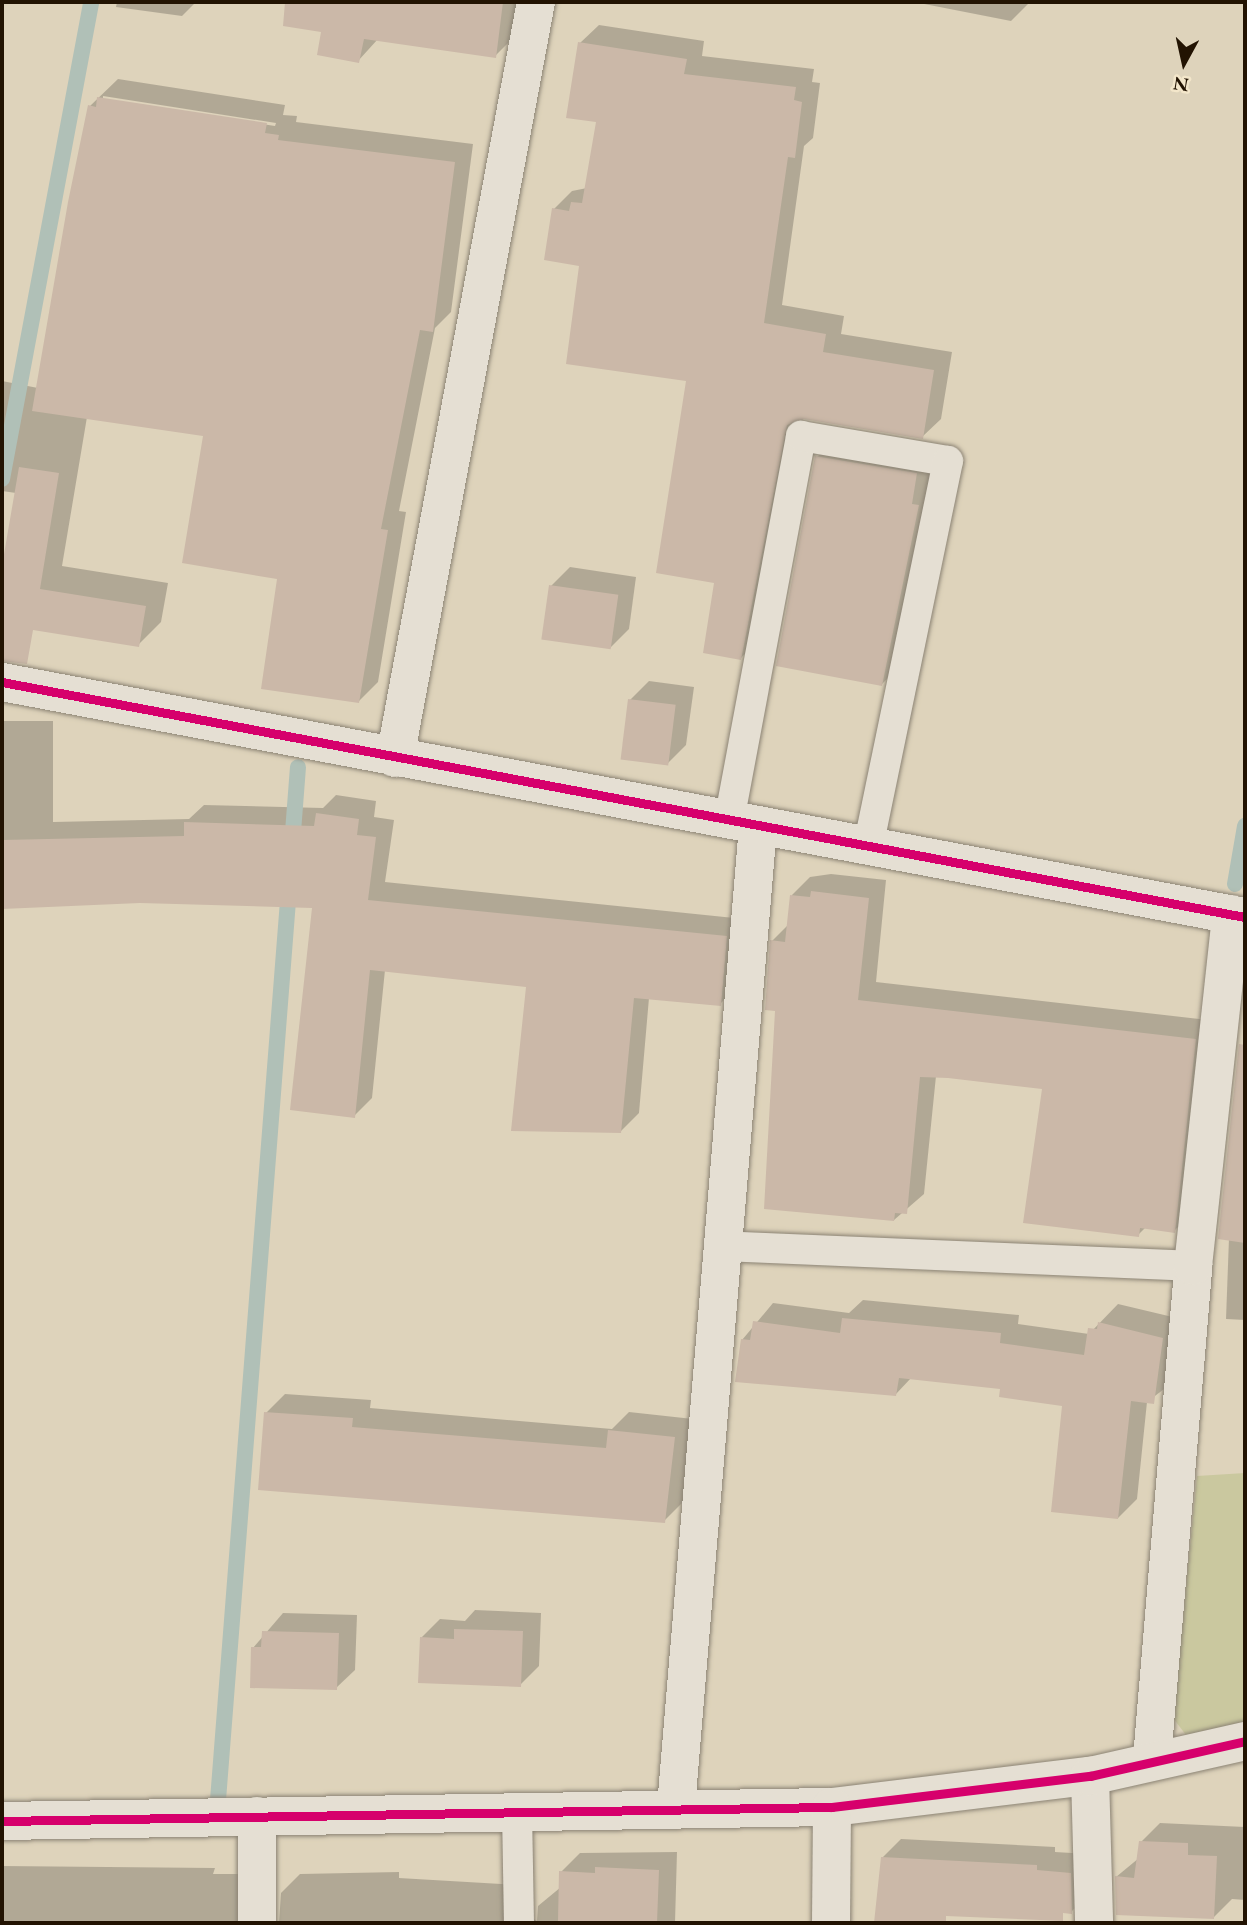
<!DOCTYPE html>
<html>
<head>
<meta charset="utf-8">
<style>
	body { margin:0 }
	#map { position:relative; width:1247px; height:1925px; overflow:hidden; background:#ded3bb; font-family:"EB Garamond",serif }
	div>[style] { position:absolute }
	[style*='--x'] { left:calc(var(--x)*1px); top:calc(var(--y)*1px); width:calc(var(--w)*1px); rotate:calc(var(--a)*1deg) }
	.green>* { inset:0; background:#cac89f }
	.shadow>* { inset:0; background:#0003 }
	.stream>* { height:16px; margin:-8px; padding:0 8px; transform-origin:8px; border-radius:8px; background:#b0c0b7 }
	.building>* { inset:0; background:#cbb8a8; transform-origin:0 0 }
	.roads { filter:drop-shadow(0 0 2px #8b8374) drop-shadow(0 0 2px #8b8374) }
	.service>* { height:30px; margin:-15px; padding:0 15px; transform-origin:15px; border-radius:15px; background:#e5dfd3 }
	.minor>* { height:38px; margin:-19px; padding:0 19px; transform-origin:19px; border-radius:19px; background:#e5dfd3 }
	.tertiary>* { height:38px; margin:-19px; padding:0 19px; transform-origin:19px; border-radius:19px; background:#e5dfd3 }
	.cycleway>* { height:9px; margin:-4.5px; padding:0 4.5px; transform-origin:4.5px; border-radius:4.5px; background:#d6006c }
	span { translate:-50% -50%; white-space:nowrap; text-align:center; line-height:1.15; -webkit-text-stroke:6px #f3e6ca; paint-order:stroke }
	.frame { position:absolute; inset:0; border:4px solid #221302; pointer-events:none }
	.north { position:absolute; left:1149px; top:28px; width:70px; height:70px; -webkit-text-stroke:5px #f3e6ca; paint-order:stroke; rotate:188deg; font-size:19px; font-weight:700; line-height:28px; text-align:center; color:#221302 }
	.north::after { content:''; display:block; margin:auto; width:24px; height:32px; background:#221302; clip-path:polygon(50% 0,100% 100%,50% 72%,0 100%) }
</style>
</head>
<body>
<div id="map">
	<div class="green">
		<i style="clip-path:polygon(1245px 1473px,1245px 1724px,1186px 1735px,1173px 1718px,1197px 1476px)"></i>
	</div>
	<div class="shadow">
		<i style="clip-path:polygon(117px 2px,196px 2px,182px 16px,116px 7px)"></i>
		<i style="clip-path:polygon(314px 2px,519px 2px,514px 37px,495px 56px,378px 39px,358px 61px,326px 11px,313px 9px)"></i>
		<i style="clip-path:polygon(914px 2px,1030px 2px,1011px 21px)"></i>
		<i style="clip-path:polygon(599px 25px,704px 41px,702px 56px,814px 69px,812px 82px,820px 83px,813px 138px,804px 146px,782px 305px,844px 316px,841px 334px,952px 352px,941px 419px,922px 437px,803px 417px,759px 639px,741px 658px,716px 581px,688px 380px,581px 265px,554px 209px,572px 191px,587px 188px,598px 121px,580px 43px)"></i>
		<i style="clip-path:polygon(evenodd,118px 79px,285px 105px,283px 115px,297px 116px,296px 122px,473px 144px,451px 312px,435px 328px,399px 511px,406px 512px,378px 682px,359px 701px,205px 435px,87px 417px,62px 566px,168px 583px,161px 622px,138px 645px,2px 623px,16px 493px,2px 491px,2px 381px,38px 388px,90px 106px,118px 79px,103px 96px,276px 123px,275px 126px,103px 100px,103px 96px)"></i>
		<i style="clip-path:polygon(836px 438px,935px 455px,901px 665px,882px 684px,817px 457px)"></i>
		<i style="clip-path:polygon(570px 567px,636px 577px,629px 629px,610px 648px,551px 586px)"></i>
		<i style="clip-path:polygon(649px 681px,694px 687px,686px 745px,667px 764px,630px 700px)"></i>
		<i style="clip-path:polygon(2px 721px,53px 721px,53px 822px,189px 819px,204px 805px,323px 808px,336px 795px,376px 801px,374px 817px,394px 820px,385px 882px,744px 919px,738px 986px,720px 1004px,649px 998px,639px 1113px,621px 1131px,527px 985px,385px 970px,372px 1098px,354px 1116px,314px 906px,140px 901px,2px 906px)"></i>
		<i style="clip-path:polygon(831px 874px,886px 880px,876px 982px,1208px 1020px,1192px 1213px,1174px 1231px,1146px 1227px,1138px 1235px,1044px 1088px,936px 1076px,924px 1194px,894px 1220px,777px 1010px,772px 941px,789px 924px,792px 895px,810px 877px)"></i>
		<i style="clip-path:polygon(1245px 1092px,1245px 1320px,1226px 1319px,1234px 1103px)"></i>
		<i style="clip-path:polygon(863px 1300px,1019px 1315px,1018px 1324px,1089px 1334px,1118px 1304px,1181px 1319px,1172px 1383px,1147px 1402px,1137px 1499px,1118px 1518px,1064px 1404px,1002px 1388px,912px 1377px,896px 1394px,742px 1340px,773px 1303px,849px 1313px)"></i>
		<i style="clip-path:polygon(285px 1394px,371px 1400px,370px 1408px,612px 1429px,629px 1412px,693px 1419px,683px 1502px,664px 1521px,266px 1413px)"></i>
		<i style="clip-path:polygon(475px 1610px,541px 1613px,539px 1666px,520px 1685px,421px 1638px,440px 1619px,465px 1621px)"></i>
		<i style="clip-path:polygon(283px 1613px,357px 1615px,355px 1670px,336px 1688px,253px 1648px)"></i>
		<i style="clip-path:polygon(1160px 1823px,1245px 1827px,1245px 1900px,1232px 1899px,1213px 1918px,1116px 1877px,1139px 1858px,1141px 1842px)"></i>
		<i style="clip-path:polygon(901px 1839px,1055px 1847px,1055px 1852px,1089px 1854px,1090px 1893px,1071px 1912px,882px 1858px)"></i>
		<i style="clip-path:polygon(677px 1852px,675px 1923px,279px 1923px,281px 1893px,300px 1874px,399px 1872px,399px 1878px,519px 1885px,522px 1913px,537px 1921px,538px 1906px,561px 1887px,561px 1872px,580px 1853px)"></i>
		<i style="clip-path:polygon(2px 1866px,215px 1868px,213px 1874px,253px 1874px,271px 1923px,2px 1923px)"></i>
	</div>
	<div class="stream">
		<i style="--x:2;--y:479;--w:485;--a:-79.4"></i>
		<i style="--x:292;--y:845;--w:78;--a:-85.6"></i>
		<i style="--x:1235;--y:884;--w:59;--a:-80.2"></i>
		<i style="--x:218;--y:1800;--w:915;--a:-85.55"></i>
	</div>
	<div class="building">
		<i style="clip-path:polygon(285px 2px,503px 2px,496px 58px,364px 39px,359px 63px,317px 55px,321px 32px,283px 26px)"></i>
		<i style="clip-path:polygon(578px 42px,687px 59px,684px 74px,796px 87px,794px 100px,802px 102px,795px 158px,788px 157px,764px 323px,826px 334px,823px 352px,934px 370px,923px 439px,804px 419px,787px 425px,741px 660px,703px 653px,714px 583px,656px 573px,686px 381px,566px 364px,579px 266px,544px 260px,552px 208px,569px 211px,571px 202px,582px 203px,596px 122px,566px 118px)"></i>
		<i style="clip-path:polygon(97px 97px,267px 123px,265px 133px,279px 135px,278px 140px,455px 162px,433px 332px,420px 330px,381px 529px,388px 530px,359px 703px,261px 689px,277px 579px,182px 563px,203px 436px,32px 411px,68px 202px,88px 105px,96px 107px)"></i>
		<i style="clip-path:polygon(815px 456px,917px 473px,912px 504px,919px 505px,882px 686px,776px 666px)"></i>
		<i style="clip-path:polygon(19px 467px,59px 473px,40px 589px,146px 606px,139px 647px,33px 630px,27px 664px,2px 661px,2px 566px)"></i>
		<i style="left:549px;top:585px;width:70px;height:55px;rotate:8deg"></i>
		<i style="left:628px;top:699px;width:48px;height:61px;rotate:7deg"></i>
		<i style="clip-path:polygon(316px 813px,359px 819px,357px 835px,376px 837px,368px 900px,727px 936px,721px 1006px,634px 998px,621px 1133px,511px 1131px,526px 987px,370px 970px,355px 1118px,290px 1110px,312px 908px,140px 903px,2px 909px,2px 840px,184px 836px,184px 822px,314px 826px)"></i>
		<i style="clip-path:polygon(811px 891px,869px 898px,858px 1000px,1196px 1039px,1175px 1233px,1140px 1228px,1139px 1237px,1023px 1223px,1042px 1089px,948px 1078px,920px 1077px,907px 1214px,895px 1213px,894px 1221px,764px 1209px,775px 1011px,765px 1010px,770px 940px,785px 942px,790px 895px,810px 897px)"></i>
		<i style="clip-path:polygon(1239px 1044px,1245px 1045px,1245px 1243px,1218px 1239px)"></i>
		<i style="clip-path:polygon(842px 1318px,1001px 1333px,1000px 1343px,1084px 1355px,1088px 1328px,1097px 1329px,1098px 1322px,1163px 1338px,1154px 1404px,1131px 1401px,1118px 1519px,1051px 1512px,1062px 1406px,999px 1397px,1000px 1389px,899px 1378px,896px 1396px,735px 1382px,741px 1339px,750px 1340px,753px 1321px,840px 1333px)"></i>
		<i style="clip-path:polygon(264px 1412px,353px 1418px,352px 1427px,606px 1448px,608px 1430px,675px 1437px,665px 1523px,258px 1490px)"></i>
		<i style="clip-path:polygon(454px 1629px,523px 1631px,521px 1687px,418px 1683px,420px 1637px,454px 1639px)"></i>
		<i style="clip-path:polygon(262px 1631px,339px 1633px,337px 1690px,250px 1688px,251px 1647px,261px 1647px)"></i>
		<i style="clip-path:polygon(1139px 1841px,1188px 1843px,1188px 1855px,1217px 1856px,1214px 1919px,1116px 1915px,1115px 1876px,1134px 1878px)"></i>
		<i style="clip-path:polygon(881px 1857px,1037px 1865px,1037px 1870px,1071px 1873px,1072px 1914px,1063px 1913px,1063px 1921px,946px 1916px,946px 1923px,874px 1923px)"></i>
		<i style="clip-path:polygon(595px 1867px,659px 1870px,657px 1923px,558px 1921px,559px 1871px,595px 1873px)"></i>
	</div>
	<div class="roads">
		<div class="service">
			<i style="--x:729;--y:821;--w:392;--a:-79.4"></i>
			<i style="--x:801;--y:436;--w:149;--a:9.7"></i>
			<i style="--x:948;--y:461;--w:395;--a:101.7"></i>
			<i style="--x:720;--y:1246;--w:473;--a:2.4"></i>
			<i style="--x:517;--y:1810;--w:113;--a:89"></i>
		</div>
		<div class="minor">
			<i style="--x:395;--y:758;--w:769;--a:-79.44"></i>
			<i style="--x:1152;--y:1759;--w:495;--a:-85.2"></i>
			<i style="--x:1193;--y:1266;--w:354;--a:-83.8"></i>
			<i style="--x:1090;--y:1776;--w:147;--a:88.4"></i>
			<i style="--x:676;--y:1807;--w:984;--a:-85.22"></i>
			<i style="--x:257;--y:1816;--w:107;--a:90"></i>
			<i style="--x:2;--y:1821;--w:830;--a:-0.97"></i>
			<i style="--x:832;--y:1807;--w:260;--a:-6.9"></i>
			<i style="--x:1090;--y:1776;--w:159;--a:-12.7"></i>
			<i style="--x:831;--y:1923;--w:116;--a:-89.5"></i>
		</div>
		<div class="tertiary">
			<i style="--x:2;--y:682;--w:1265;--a:10.71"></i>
		</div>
	</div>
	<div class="cycleway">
		<i style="--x:2;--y:682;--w:1265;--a:10.71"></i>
		<i style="--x:2;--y:1821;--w:830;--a:-0.97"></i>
		<i style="--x:832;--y:1807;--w:260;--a:-6.9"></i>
		<i style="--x:1090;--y:1776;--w:159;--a:-12.7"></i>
	</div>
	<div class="frame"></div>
	<div class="north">N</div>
</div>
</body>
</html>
